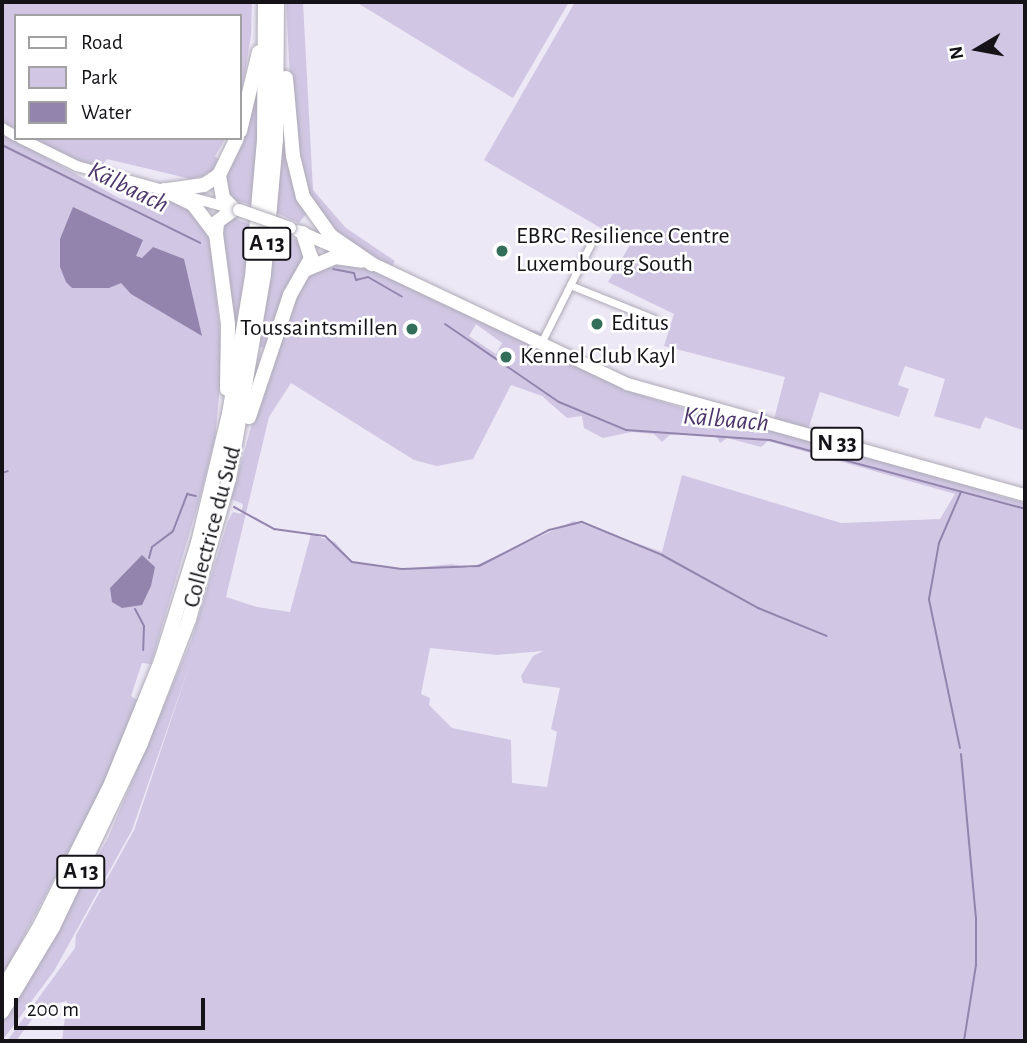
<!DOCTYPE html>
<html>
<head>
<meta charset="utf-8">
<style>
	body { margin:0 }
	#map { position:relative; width:1027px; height:1043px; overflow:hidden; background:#ede8f6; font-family:"Alegreya Sans",sans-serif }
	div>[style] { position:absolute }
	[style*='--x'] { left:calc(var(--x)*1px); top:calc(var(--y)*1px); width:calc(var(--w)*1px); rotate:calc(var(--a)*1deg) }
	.green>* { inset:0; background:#d1c7e4 }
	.water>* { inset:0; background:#9384ad }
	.stream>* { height:2px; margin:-1px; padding:0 1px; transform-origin:1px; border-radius:1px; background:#9384ad }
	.roads { filter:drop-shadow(0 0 2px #aeaab7) drop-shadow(0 0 2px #aeaab7) }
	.street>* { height:7px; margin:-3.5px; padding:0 3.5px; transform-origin:3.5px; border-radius:3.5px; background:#fff }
	.secondary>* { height:10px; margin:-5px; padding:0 5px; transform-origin:5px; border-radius:5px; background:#fff }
	.primary>* { height:12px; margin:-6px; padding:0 6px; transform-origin:6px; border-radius:6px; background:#fff }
	.highway>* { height:14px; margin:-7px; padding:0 7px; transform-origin:7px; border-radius:7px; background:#fff }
	.bridges { filter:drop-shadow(0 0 2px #aeaab7) drop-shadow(0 0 2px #aeaab7) }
	.primary-bridge>* { height:12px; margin:-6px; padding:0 6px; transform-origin:6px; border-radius:6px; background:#fff }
	.dots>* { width:19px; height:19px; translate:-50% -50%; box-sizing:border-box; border:4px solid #fff; border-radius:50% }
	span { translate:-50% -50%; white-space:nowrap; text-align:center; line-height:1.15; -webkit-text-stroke:5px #fff; paint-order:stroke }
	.shield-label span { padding:2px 5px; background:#fff; border:2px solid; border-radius:5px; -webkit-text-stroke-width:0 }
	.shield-label { font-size:23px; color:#151318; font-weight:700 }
	.poi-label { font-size:24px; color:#151318 }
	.left { translate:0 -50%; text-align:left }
	.right { translate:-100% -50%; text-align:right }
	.street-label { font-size:24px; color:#151318 }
	.water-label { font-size:26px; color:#4b346b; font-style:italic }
	.frame { position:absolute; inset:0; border:4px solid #151318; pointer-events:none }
	.legend { position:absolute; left:14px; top:14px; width:228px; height:126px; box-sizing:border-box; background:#fff; border:2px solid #a1a1a3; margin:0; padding:9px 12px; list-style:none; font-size:21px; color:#151318 }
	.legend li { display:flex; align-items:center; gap:14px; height:35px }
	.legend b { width:35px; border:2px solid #a1a1a3 }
	.north { position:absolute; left:943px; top:14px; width:70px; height:70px; -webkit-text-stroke:5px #fff; paint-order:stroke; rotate:260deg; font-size:19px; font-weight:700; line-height:28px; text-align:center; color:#151318 }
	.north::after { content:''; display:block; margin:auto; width:24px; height:32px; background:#151318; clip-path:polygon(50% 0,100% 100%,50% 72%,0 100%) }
	.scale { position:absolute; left:14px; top:998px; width:191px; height:32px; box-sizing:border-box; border:4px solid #151318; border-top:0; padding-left:9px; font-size:21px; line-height:24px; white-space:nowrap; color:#151318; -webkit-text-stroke:5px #fff; paint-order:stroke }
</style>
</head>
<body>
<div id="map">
	<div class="green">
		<i style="clip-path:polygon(2px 2px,252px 2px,251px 35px,240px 103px,240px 16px,16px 16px,16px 130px,2px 122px)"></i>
		<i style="clip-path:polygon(286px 2px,303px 2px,313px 190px,346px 228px,395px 261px,391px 268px,337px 236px,304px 188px,292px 117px)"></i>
		<i style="clip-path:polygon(356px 2px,569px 2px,513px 98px)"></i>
		<i style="clip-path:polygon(575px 2px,1025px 2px,1025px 431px,985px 417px,980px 429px,934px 416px,945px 379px,905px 366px,898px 385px,909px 389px,899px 417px,820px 392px,808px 430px,774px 419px,785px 377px,664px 346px,674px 314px,608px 282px,630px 245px,484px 160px)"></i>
		<i style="clip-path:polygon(260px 87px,258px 137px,253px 205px,230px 199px,223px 176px,256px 88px)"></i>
		<i style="clip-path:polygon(2px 133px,119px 198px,141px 204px,138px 191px,189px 206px,209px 232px,223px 358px,215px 438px,201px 494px,151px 664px,142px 663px,131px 696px,139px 701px,99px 793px,2px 978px)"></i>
		<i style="clip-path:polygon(31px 138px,226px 138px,215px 156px,221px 162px,208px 175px,191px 179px,107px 159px,103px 164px,86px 165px)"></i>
		<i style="clip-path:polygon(282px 138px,287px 139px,306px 214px,299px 223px,277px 213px)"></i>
		<i style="clip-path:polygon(234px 218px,251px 225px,235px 347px,220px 242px,223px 221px)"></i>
		<i style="clip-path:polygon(275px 233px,298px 240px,306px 254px,267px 348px,260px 347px)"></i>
		<i style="clip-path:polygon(evenodd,349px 262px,414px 278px,520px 328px,537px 331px,563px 349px,635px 380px,625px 390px,720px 420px,720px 424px,748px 431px,750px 424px,996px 490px,996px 495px,1025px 503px,1025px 1041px,62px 1041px,67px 1001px,41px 1007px,16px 1041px,7px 1041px,75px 948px,76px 935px,134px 830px,191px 661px,132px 830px,54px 971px,2px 1041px,2px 1023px,108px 838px,191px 641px,228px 521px,233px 512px,241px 514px,243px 504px,231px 499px,263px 384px,297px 292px,312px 272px,325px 265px,349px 262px,476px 324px,502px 343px,496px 354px,469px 336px,476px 324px,349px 262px,291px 383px,414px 460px,437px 466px,473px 459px,511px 385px,542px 396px,567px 418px,582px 416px,584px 428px,603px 438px,631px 432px,654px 434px,662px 442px,670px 435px,684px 434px,716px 436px,720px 443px,727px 438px,761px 447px,768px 441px,955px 494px,940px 519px,841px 523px,682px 475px,662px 552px,574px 521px,470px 568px,452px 564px,402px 569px,352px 562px,335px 542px,311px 534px,290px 612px,257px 607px,226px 597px,269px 417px,291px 383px,349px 262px,430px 648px,497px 655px,543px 651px,533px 656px,521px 676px,523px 683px,560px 688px,551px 729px,557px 732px,547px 787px,512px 783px,511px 740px,452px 728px,429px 705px,430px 698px,421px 694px,430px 648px)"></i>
	</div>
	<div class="water">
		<i style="clip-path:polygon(73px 207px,143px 240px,136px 256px,142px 258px,153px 247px,184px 259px,202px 336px,131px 294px,121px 283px,109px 288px,72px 288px,66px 282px,60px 267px,60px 239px)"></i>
		<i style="clip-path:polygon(142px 555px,155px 567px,151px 586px,142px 605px,122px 608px,112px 602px,110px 588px)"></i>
	</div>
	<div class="stream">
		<i style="--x:2;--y:145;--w:221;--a:26.3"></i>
		<i style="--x:333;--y:269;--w:21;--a:11"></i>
		<i style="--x:354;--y:273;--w:7;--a:74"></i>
		<i style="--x:356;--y:280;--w:12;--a:-14"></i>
		<i style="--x:368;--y:277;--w:39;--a:30"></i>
		<i style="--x:445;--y:324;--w:138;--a:34.4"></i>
		<i style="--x:559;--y:402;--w:73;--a:22.7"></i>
		<i style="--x:626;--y:430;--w:144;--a:4"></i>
		<i style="--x:770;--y:440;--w:264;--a:15.1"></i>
		<i style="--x:2;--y:473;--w:6;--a:-18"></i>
		<i style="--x:234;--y:507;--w:46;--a:28.8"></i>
		<i style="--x:274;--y:529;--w:51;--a:7.8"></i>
		<i style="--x:325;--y:536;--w:37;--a:44"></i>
		<i style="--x:352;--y:562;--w:50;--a:8"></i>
		<i style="--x:402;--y:569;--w:77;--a:-2.2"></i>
		<i style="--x:479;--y:566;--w:79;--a:-27.2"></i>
		<i style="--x:549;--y:530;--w:34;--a:-14"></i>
		<i style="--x:582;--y:522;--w:87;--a:22.4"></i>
		<i style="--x:662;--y:555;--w:110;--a:28.9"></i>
		<i style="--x:758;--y:608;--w:74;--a:22.1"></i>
		<i style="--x:149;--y:558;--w:11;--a:-75"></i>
		<i style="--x:152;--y:547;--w:26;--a:-37"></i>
		<i style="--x:173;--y:531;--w:40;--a:-69"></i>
		<i style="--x:187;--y:494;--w:9;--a:13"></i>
		<i style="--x:135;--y:609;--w:19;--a:62"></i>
		<i style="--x:144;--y:626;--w:24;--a:92"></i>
		<i style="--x:960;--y:748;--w:152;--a:-101.8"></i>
		<i style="--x:929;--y:599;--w:57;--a:-79.9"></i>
		<i style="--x:939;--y:543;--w:56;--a:-66.7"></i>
		<i style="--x:961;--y:754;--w:165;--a:84.8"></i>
		<i style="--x:976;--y:918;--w:47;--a:90"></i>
		<i style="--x:976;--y:965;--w:77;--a:99"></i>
	</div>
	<div class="roads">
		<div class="street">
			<i style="--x:570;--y:285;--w:91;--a:22"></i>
			<i style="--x:540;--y:345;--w:114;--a:-63.4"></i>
		</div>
		<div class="secondary">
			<i style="--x:2;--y:128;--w:16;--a:30"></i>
			<i style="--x:20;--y:138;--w:64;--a:26.2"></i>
			<i style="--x:77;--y:166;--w:97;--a:15.6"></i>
			<i style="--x:186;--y:196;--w:50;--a:15.2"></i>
		</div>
		<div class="primary">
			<i style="--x:298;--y:231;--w:55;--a:23.7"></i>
			<i style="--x:365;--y:260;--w:290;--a:25.3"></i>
			<i style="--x:627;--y:384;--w:413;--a:15.6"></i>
		</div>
		<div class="highway">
			<i style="--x:286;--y:78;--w:78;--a:84.9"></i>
			<i style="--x:293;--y:156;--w:42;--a:76.3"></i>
			<i style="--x:303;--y:197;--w:48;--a:54.3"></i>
			<i style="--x:331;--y:236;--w:50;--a:34.3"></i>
			<i style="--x:240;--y:131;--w:81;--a:-76.5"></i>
			<i style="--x:164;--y:190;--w:32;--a:26"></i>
			<i style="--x:193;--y:204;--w:38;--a:53"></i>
			<i style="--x:168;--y:190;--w:36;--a:-8"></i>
			<i style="--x:204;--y:185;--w:18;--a:-34"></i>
			<i style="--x:307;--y:269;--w:30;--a:-23"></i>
			<i style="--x:335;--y:257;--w:27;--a:8"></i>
			<i style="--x:227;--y:389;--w:65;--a:-89.1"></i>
			<i style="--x:228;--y:324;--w:91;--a:-97.6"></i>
			<i style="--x:216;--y:234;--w:12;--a:-85"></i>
			<i style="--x:217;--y:222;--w:21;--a:-37"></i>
			<i style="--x:234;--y:209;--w:16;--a:-135"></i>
			<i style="--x:223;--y:198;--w:23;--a:-100"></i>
			<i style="--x:219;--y:175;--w:41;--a:-64.1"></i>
			<i style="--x:249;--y:417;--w:129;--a:-71.4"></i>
			<i style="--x:290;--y:295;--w:43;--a:-60.4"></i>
			<i style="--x:311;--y:258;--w:26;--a:-108"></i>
			<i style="--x:2;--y:990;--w:74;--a:-59.3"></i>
			<i style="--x:40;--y:926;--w:159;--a:-63.4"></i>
			<i style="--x:111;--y:784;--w:133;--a:-67.9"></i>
			<i style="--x:161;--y:661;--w:124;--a:-72.6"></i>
			<i style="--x:198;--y:543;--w:133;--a:-76.5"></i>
			<i style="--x:229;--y:414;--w:139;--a:-80.5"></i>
			<i style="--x:252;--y:277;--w:139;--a:-85"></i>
			<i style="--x:264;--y:139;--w:137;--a:-89.6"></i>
			<i style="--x:2;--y:1012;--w:99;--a:-59"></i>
			<i style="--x:53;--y:927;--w:204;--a:-64.4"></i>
			<i style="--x:141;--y:743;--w:133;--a:-68.8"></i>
			<i style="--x:189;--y:619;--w:146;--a:-74.1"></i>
			<i style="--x:229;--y:479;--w:208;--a:-80.3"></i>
			<i style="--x:264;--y:274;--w:135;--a:-84.9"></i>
			<i style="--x:276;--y:140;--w:138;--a:-89.6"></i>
		</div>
	</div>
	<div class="bridges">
		<div class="primary-bridge">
			<i style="--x:239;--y:210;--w:54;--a:19.4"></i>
		</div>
	</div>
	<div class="dots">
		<i style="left:502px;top:251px;background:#326e59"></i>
		<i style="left:597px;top:324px;background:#326e59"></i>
		<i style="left:412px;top:329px;background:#326e59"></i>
		<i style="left:506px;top:357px;background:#326e59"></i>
	</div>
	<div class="shield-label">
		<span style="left:267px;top:244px">A 13</span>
		<span style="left:837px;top:444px">N 33</span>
		<span style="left:81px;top:872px">A 13</span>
	</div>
	<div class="poi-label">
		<span class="left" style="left:516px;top:251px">EBRC Resilience Centre<br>Luxembourg South</span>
		<span class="left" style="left:611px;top:324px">Editus</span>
		<span class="right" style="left:398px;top:329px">Toussaintsmillen</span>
		<span class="left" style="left:520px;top:357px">Kennel Club Kayl</span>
	</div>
	<div class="street-label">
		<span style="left:213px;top:527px;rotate:-75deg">Collectrice du Sud</span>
	</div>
	<div class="water-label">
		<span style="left:128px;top:188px;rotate:26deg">Kälbaach</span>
		<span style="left:726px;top:420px;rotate:5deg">Kälbaach</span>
	</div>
	<div class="frame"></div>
	<ul class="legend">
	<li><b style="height:9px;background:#fff"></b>Road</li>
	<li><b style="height:19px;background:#d1c7e4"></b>Park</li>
	<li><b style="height:19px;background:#9384ad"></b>Water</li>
	</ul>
	<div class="north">N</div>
	<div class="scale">200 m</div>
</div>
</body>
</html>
